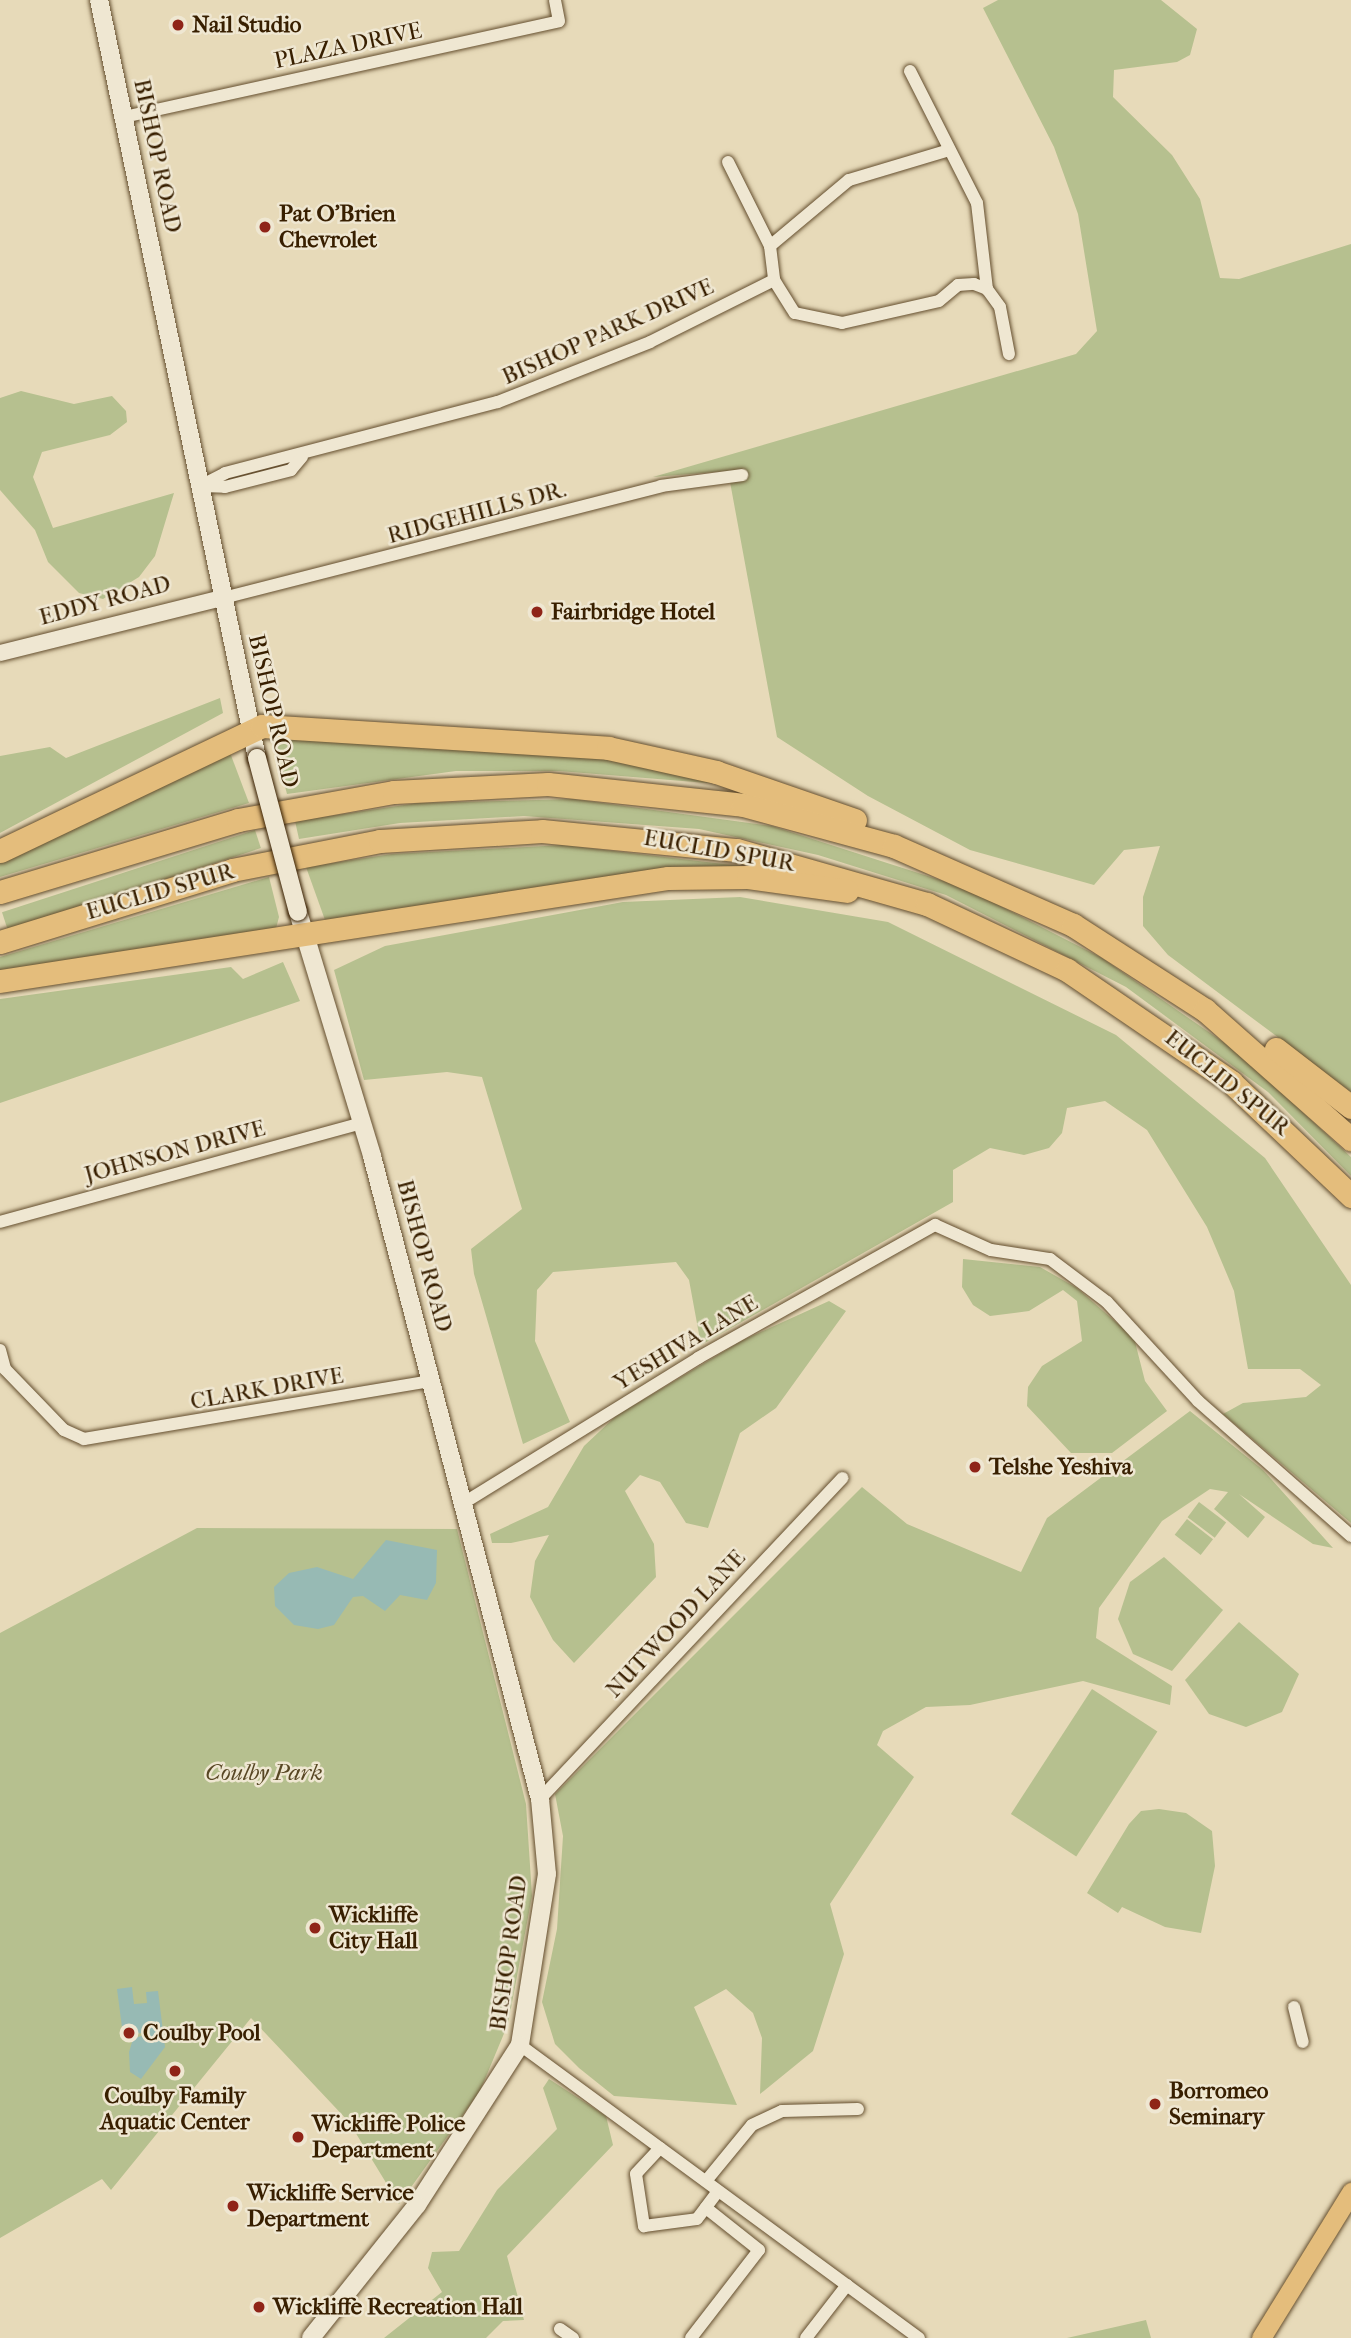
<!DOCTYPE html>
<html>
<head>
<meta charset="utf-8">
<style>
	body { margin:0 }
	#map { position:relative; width:1351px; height:2338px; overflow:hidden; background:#e7dab9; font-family:"IM FELL French Canon",serif }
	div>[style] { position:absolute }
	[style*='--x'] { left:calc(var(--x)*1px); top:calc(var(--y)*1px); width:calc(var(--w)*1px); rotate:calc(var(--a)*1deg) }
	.green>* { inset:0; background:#b6c08f; transform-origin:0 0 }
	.water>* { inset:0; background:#97bab4 }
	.roads { filter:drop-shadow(0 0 2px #644e2e) drop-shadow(0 0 2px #644e2e) }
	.minor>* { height:12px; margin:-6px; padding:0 6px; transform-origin:6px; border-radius:6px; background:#efe7d2 }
	.tertiary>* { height:16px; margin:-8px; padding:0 8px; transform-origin:8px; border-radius:8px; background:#efe7d2 }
	.secondary>* { height:18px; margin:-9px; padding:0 9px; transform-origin:9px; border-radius:9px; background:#efe7d2 }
	.primary>* { height:19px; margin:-9.5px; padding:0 9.5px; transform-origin:9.5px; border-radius:9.5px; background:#e4bd7c }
	.motorway>* { height:23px; margin:-11.5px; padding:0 11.5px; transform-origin:11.5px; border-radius:11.5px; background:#e4bd7c }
	.bridges { filter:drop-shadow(0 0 2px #381f00) drop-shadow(0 0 2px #381f00) }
	.secondary-bridge>* { height:18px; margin:-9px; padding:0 9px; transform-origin:9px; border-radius:9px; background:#efe7d2 }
	.dots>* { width:19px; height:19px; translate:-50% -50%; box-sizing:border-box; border:4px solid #efe7d2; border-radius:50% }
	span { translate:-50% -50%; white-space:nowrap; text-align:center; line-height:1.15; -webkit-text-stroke:5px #efe7d2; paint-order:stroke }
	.poi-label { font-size:23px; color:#381f00; font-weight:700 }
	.left { translate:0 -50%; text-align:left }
	.street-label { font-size:23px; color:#381f00 }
	.park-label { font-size:23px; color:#584724; font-style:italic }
</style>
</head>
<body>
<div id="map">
	<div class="green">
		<i style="clip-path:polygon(998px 0,1161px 0,1197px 29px,1190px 55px,1177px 62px,1114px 70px,1113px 97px,1172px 155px,1200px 199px,1220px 278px,1239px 279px,1351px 244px,1351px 1092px,1168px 955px,1143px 926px,1143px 897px,1160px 846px,1124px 850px,1094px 885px,970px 850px,868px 796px,777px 737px,728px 471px,653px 477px,1076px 354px,1097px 331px,1078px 214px,1054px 147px,983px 8px)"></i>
		<i style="clip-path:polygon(21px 391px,74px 404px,112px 396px,126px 411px,127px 422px,110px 435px,42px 452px,33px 477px,53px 528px,174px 493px,155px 556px,139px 577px,103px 599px,79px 593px,48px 562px,35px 530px,0 490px,0 398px)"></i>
		<i style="clip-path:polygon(220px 698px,223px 713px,0 833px,0 756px,50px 747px,66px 758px)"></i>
		<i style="clip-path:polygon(283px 735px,515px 746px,706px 773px,732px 785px,559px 771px,456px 771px,287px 794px,275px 748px)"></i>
		<i style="clip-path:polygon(229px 750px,249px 803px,0 877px,0 858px)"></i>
		<i style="clip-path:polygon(573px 799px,772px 826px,965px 888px,1102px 958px,1239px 1053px,1351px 1157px,1351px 1176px,1268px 1092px,1126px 987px,946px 895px,818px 855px,699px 829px,524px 816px,400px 823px,299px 839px,295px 821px,418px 803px)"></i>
		<i style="left:255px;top:830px;width:19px;height:266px;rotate:72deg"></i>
		<i style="clip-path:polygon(563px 845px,749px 867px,325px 920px,306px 867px,392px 854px)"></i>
		<i style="clip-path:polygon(269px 877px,279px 917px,275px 932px,0 975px,0 957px)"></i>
		<i style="clip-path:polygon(740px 897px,888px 922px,1116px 1035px,1265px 1158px,1351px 1285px,1351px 1523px,1223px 1414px,1243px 1403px,1306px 1397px,1321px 1385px,1300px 1369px,1248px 1369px,1234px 1291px,1207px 1227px,1147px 1130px,1105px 1101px,1067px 1108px,1062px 1133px,1049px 1148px,1024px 1155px,990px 1148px,953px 1170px,953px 1202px,701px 1345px,689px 1280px,676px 1262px,553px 1272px,537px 1290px,535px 1341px,570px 1422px,523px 1444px,474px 1274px,471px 1249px,522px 1209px,482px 1077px,447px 1072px,364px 1080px,334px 970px,385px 946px,623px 902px)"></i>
		<i style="clip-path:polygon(283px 962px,300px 1001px,0 1103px,0 999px,231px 967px,243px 979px)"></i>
		<i style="clip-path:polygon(963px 1259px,1040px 1267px,1077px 1288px,1134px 1338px,1145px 1381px,1167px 1411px,1112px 1453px,1071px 1453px,1027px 1406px,1028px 1387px,1042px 1366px,1082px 1341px,1077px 1301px,1063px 1290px,1029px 1311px,990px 1316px,973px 1305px,962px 1287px)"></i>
		<i style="clip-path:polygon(829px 1301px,846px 1311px,776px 1408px,740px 1433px,708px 1528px,686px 1523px,660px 1482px,640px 1475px,625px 1491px,654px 1544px,656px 1577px,574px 1663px,553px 1640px,530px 1597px,535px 1561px,549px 1535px,511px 1543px,492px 1543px,490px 1534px,548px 1507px,584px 1446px,616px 1416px,743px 1340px)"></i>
		<i style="clip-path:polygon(1190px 1411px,1263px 1470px,1333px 1548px,1313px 1544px,1239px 1494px,1265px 1517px,1248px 1538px,1214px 1509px,1228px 1492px,1210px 1489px,1162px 1521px,1099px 1608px,1096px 1638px,1172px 1686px,1170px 1705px,1083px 1681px,970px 1705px,926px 1707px,883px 1731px,877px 1745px,914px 1777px,830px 1904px,844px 1954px,813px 2051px,760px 2094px,762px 2038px,753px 2013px,726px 1989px,694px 2007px,737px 2105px,614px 2096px,579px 2068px,555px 2044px,542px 2002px,557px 1929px,563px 1836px,555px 1794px,862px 1487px,907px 1524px,1021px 1572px,1047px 1518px)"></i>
		<i style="left:1199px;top:1502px;width:34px;height:19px;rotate:37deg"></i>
		<i style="left:1187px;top:1519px;width:33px;height:20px;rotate:38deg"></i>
		<i style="clip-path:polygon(197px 1528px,457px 1529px,526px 1804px,532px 1896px,508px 2024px,480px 2091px,399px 2204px,349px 2122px,251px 2018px,111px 2190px,102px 2179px,0 2238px,0 1633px)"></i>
		<i style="clip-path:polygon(1164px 1557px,1223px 1610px,1172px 1671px,1133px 1654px,1118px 1619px,1130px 1582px)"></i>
		<i style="clip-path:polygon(1239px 1622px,1299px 1674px,1282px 1712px,1246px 1727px,1209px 1714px,1185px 1680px)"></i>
		<i style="left:1092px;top:1689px;width:78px;height:149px;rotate:33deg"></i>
		<i style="clip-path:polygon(1159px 1809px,1186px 1813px,1212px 1831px,1215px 1866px,1201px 1933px,1165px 1927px,1122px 1907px,1118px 1913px,1087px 1893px,1129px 1824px,1141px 1811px)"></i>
		<i style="clip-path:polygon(549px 2079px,606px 2116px,613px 2145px,507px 2256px,524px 2320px,503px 2321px,486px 2338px,384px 2338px,442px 2292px,428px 2268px,432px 2252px,459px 2251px,497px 2190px,557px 2129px,543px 2088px)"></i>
		<i style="clip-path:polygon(1146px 2320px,1151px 2338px,1067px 2338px)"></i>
	</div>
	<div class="water">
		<i style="clip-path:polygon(386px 1540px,437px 1550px,436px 1583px,427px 1600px,400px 1595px,385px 1611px,363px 1596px,353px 1597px,334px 1625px,318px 1629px,294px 1625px,275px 1606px,274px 1587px,289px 1573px,317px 1567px,353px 1579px)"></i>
		<i style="clip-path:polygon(132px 1987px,134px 2004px,147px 2003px,146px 1992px,158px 1991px,165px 2047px,141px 2079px,130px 2072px,129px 2052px,133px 2039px,151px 2032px,123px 2035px,117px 1989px)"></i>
	</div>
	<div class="roads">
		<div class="minor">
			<i style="--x:910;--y:71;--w:148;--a:63.1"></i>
			<i style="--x:977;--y:203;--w:87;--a:83.4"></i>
			<i style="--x:124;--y:117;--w:445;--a:-12.4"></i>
			<i style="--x:559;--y:21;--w:21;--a:-101"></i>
			<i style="--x:728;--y:162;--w:94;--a:63.4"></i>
			<i style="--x:770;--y:246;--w:34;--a:83"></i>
			<i style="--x:770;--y:246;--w:103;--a:-39.9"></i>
			<i style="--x:849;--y:180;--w:104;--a:-16.7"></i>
			<i style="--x:200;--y:486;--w:28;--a:-27"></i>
			<i style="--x:225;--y:473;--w:282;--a:-14.6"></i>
			<i style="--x:498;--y:402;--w:163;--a:-21.5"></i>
			<i style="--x:650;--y:342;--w:139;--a:-26.6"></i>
			<i style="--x:774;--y:280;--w:39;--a:58"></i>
			<i style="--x:795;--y:313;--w:48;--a:12"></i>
			<i style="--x:842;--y:323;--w:99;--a:-12.8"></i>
			<i style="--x:939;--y:301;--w:25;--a:-40"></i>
			<i style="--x:958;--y:285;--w:16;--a:-4"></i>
			<i style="--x:974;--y:284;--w:14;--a:21"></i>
			<i style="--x:987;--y:289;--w:22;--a:54"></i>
			<i style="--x:1000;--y:307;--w:48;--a:79.2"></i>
			<i style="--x:202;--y:486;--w:23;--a:2"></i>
			<i style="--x:225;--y:487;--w:68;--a:-14.4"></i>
			<i style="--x:291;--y:470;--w:17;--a:-50"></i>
			<i style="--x:223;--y:598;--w:452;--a:-14.3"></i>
			<i style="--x:661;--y:486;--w:82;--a:-7.7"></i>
			<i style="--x:0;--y:1222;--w:375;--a:-15.3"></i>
			<i style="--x:0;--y:1350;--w:20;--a:75"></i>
			<i style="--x:5;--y:1369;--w:85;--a:46"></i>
			<i style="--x:64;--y:1430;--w:22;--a:24"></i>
			<i style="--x:84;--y:1439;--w:352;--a:-9.5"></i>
			<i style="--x:462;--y:1504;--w:278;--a:-31.7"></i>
			<i style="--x:698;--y:1358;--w:272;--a:-29.3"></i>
			<i style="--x:935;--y:1225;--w:61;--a:24.1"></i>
			<i style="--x:991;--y:1250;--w:60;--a:8.7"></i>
			<i style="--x:1050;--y:1259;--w:71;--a:37"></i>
			<i style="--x:1107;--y:1302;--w:134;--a:47.4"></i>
			<i style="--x:1198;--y:1401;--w:204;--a:41.4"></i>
			<i style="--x:540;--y:1799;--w:441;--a:-46.7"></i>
			<i style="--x:1294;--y:2007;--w:36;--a:76"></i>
			<i style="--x:520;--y:2045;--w:495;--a:36.3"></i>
			<i style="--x:660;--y:2148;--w:35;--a:133"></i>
			<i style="--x:636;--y:2174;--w:53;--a:81.3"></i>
			<i style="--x:644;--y:2226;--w:53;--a:-7.5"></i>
			<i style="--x:697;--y:2219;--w:35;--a:-53"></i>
			<i style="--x:706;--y:2181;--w:72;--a:-50.6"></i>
			<i style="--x:752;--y:2125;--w:33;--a:-25"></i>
			<i style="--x:782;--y:2111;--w:76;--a:-1.5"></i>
			<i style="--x:560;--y:2329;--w:16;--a:35"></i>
			<i style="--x:691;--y:2338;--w:111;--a:-52.3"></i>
			<i style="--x:759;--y:2250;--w:68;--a:-141.6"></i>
			<i style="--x:806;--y:2338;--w:67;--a:-52.3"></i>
		</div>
		<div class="tertiary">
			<i style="--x:0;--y:653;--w:230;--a:-13.9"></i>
		</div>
		<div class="secondary">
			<i style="--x:99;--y:0;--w:774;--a:78.23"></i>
			<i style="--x:298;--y:912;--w:255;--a:73.1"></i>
			<i style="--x:372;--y:1156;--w:665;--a:75.36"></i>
			<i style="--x:540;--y:1799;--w:75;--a:84.7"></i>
			<i style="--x:547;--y:1874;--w:173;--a:99"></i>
			<i style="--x:520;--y:2045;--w:190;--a:122.8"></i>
			<i style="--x:417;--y:2205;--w:170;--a:128.6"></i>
		</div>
		<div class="primary">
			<i style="--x:1261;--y:2338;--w:172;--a:-58.3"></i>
		</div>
		<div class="motorway">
			<i style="--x:0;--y:851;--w:290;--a:-25.5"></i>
			<i style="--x:262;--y:726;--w:347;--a:3.6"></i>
			<i style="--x:608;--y:748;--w:111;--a:12.5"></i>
			<i style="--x:716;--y:772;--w:147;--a:19.1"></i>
			<i style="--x:0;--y:892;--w:249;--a:-16.8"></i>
			<i style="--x:238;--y:820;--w:158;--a:-10.2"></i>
			<i style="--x:394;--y:792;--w:154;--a:-3"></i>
			<i style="--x:548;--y:784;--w:196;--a:6.1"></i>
			<i style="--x:743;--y:805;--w:156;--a:15.2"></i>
			<i style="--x:894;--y:846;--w:196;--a:23.8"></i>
			<i style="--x:1073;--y:925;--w:157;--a:32.8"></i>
			<i style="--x:1205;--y:1010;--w:195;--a:41.5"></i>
			<i style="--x:0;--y:942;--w:243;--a:-17.2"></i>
			<i style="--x:232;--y:870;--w:151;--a:-11.1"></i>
			<i style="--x:380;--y:841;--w:162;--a:-3.5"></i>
			<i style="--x:542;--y:831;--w:196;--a:5.6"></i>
			<i style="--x:737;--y:850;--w:198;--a:15.9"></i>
			<i style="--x:927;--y:904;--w:155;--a:25.2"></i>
			<i style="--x:1067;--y:970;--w:199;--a:34.3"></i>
			<i style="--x:1231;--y:1082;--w:166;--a:43.5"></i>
			<i style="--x:0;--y:981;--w:676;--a:-8.77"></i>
			<i style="--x:668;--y:878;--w:80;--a:-0.7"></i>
			<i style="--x:748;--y:877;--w:100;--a:8"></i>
			<i style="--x:1276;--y:1049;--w:95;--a:37.7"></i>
		</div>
	</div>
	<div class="bridges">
		<div class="secondary-bridge">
			<i style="--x:257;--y:758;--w:159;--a:75.1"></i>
		</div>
	</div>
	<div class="dots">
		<i style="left:178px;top:25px;background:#8f2418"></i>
		<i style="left:265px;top:227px;background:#8f2418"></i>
		<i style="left:537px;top:612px;background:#8f2418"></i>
		<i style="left:975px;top:1467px;background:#8f2418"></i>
		<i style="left:315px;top:1928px;background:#8f2418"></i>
		<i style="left:129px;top:2033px;background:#8f2418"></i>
		<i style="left:175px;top:2071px;background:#8f2418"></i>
		<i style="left:1155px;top:2104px;background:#8f2418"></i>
		<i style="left:298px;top:2137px;background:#8f2418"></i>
		<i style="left:233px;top:2206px;background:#8f2418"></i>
		<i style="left:259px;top:2307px;background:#8f2418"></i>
	</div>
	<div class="poi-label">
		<span class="left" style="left:192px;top:25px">Nail Studio</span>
		<span class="left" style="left:279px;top:227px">Pat O'Brien<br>Chevrolet</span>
		<span class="left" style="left:551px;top:612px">Fairbridge Hotel</span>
		<span class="left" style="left:989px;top:1467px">Telshe Yeshiva</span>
		<span class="left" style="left:329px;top:1928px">Wickliffe<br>City Hall</span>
		<span class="left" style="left:143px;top:2033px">Coulby Pool</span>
		<span class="left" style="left:1169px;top:2104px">Borromeo<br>Seminary</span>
		<span style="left:175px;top:2109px">Coulby Family<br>Aquatic Center</span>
		<span class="left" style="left:312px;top:2137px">Wickliffe Police<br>Department</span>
		<span class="left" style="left:247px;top:2206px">Wickliffe Service<br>Department</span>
		<span class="left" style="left:273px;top:2307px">Wickliffe Recreation Hall</span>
	</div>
	<div class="street-label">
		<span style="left:348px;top:46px;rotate:-12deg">PLAZA DRIVE</span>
		<span style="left:157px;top:156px;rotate:78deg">BISHOP ROAD</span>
		<span style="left:608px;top:332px;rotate:-24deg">BISHOP PARK DRIVE</span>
		<span style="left:477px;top:513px;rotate:-15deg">RIDGEHILLS DR.</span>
		<span style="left:105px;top:601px;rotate:-15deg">EDDY ROAD</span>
		<span style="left:273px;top:711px;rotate:77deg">BISHOP ROAD</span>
		<span style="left:719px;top:851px;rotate:10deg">EUCLID SPUR</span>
		<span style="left:160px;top:892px;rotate:-16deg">EUCLID SPUR</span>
		<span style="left:1227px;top:1083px;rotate:39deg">EUCLID SPUR</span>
		<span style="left:175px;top:1152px;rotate:-15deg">JOHNSON DRIVE</span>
		<span style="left:424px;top:1256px;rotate:75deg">BISHOP ROAD</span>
		<span style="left:686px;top:1343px;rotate:-31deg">YESHIVA LANE</span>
		<span style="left:267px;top:1389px;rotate:-10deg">CLARK DRIVE</span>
		<span style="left:676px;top:1624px;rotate:-47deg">NUTWOOD LANE</span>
		<span style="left:509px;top:1953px;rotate:-82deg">BISHOP ROAD</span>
	</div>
	<div class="park-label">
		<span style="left:264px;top:1773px">Coulby Park</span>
	</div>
</div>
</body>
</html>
